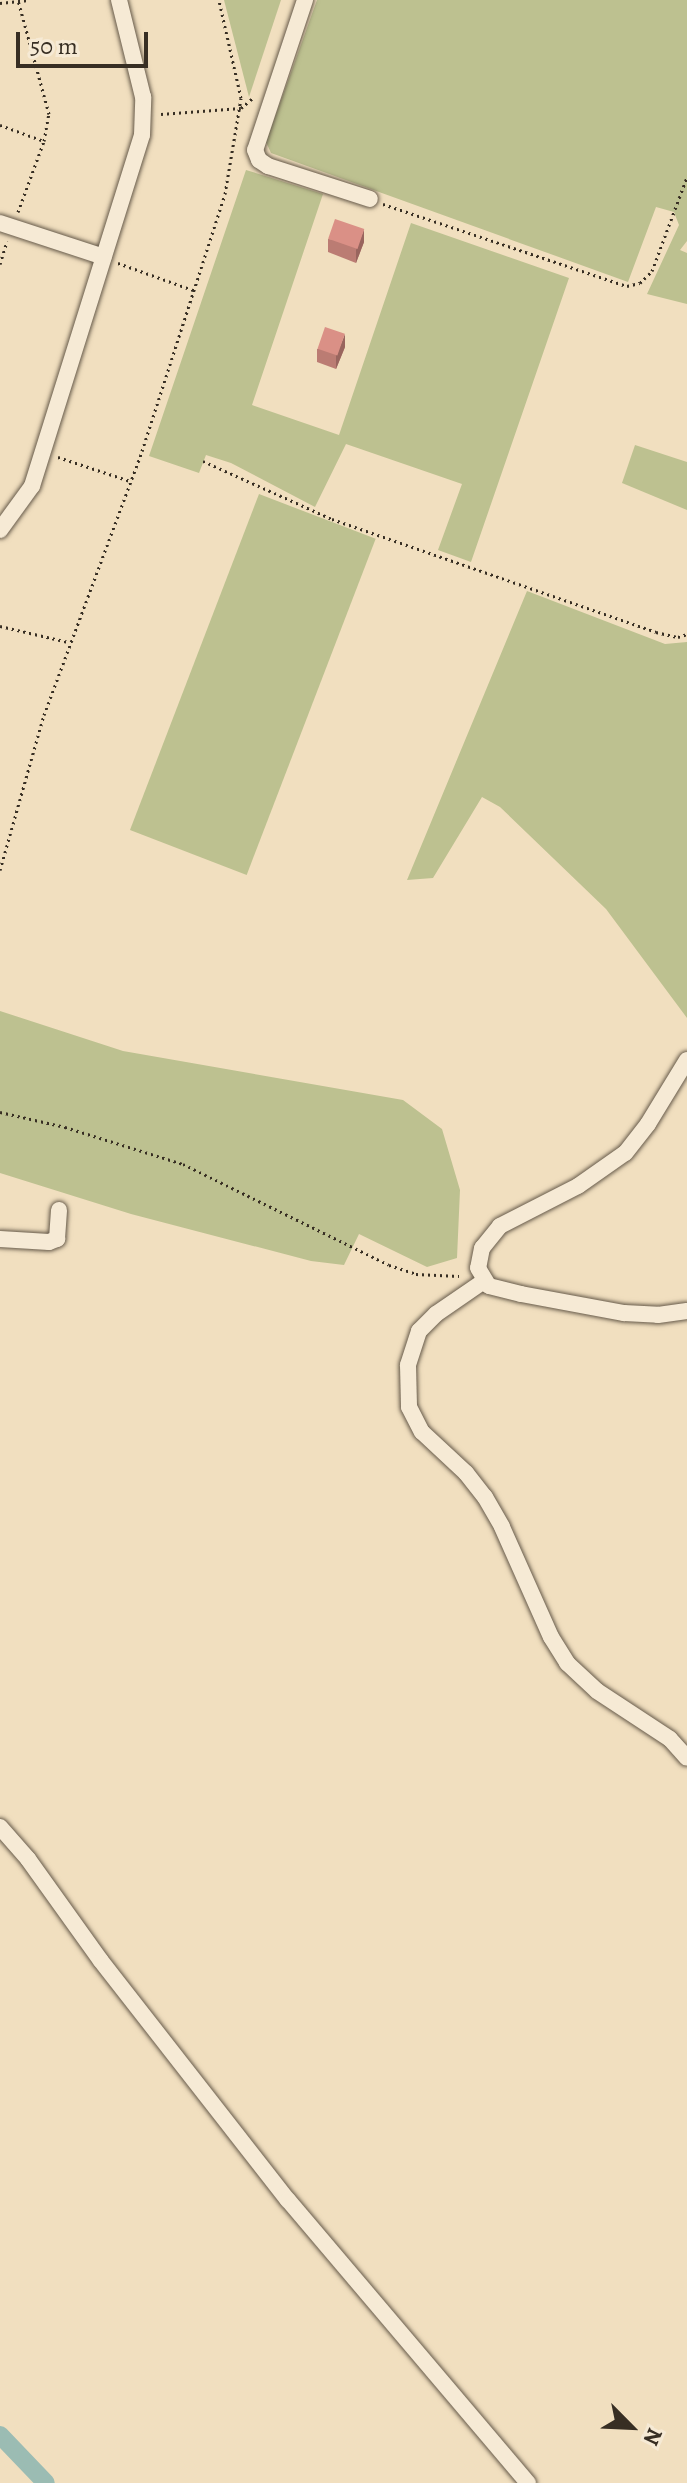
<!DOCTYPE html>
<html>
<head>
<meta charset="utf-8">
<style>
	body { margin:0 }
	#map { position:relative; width:687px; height:2483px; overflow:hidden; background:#f1dfbf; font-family:Alegreya,serif }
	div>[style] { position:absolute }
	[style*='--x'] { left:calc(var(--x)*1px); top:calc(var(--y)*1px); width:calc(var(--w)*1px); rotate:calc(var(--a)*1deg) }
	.green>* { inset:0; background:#bdc190; transform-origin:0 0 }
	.canal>* { height:18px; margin:-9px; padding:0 9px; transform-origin:9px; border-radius:9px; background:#9bbcb3 }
	.path>* { height:3px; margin-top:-1.5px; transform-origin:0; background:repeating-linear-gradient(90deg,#372e23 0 2px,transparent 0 6px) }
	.roads { filter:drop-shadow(0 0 2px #665a4a) drop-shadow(0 0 2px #665a4a) }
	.minor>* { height:16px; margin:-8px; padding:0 8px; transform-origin:8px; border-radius:8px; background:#f6ead5 }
	.wall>* { inset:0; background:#bb7c73 }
	.shaded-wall>* { inset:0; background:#99655e }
	.building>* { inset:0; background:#da9086; transform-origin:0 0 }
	span { translate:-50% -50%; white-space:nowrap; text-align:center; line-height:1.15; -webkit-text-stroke:7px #f6ead5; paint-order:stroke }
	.north { position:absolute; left:591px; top:2387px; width:80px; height:80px; -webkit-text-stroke:6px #f6ead5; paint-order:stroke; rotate:114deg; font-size:22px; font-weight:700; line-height:32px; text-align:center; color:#372e23 }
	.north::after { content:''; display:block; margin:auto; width:28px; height:36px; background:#372e23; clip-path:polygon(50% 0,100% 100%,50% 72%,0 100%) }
	.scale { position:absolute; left:16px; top:32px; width:132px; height:36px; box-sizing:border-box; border:4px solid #372e23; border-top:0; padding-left:10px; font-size:24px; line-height:28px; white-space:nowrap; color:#372e23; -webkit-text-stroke:6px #f6ead5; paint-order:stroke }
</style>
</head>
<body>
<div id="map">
	<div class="green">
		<i style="clip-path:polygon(224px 0,281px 0,249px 97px)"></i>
		<i style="clip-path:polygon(317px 0,687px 0,687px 241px,680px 250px,687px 253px,687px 304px,647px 294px,679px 225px,674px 212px,656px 207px,628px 282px,271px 153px,266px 142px)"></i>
		<i style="clip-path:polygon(246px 170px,323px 194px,252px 405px,339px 435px,411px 223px,569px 278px,471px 562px,438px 550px,462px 484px,346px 444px,315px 507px,231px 463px,206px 455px,199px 473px,149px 456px)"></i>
		<i style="clip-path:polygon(635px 445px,687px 462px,687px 510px,622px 483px)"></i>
		<i style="left:259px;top:494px;width:125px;height:360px;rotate:21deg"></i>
		<i style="clip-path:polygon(527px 591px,665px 644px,687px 642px,687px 1018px,606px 909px,500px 807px,482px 797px,433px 878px,407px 880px)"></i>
		<i style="clip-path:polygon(0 1011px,123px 1051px,403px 1100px,442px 1129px,460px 1190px,457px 1258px,427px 1267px,359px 1234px,344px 1265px,311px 1261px,131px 1214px,0 1173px)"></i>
	</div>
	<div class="canal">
		<i style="--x:0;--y:2435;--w:66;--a:46.2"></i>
	</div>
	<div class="path">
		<i style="--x:0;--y:3;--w:27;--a:-6"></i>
		<i style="--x:161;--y:114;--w:80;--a:-4.3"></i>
		<i style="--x:241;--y:108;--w:16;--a:-40"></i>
		<i style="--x:0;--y:125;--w:47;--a:20"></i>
		<i style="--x:383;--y:204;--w:257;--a:18.6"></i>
		<i style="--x:627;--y:286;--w:13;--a:-13"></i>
		<i style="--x:640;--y:283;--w:17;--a:-45"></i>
		<i style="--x:652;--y:271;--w:100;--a:-69.6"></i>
		<i style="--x:18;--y:212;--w:76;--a:-69.9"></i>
		<i style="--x:44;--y:141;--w:27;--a:-80"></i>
		<i style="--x:49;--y:114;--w:118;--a:-105.2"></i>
		<i style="--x:118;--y:263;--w:80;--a:19.8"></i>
		<i style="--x:0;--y:264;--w:24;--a:-73"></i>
		<i style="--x:58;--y:457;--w:76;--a:18.4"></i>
		<i style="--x:203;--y:461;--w:141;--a:24.2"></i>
		<i style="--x:332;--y:519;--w:343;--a:19.2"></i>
		<i style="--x:656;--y:632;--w:23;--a:13"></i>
		<i style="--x:678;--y:637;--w:9;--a:-18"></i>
		<i style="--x:0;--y:626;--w:70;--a:13.2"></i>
		<i style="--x:0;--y:870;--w:161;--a:-74.2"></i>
		<i style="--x:44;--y:715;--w:282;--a:-69.6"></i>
		<i style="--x:142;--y:451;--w:270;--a:-72.1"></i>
		<i style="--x:225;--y:194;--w:97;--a:-80.5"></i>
		<i style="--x:241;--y:98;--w:100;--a:-102.7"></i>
		<i style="--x:0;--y:1112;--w:67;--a:13"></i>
		<i style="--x:65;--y:1127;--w:124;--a:17.4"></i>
		<i style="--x:183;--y:1164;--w:229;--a:26.1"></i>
		<i style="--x:389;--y:1265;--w:28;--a:18"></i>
		<i style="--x:416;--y:1274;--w:43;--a:2.7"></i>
	</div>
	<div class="roads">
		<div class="minor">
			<i style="--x:305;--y:0;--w:158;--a:108.4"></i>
			<i style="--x:255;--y:150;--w:11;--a:68"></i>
			<i style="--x:259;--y:160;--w:11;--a:34"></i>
			<i style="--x:268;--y:166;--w:107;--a:17.9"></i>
			<i style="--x:0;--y:223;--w:109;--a:18.1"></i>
			<i style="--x:0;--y:530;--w:54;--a:-54"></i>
			<i style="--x:32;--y:486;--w:368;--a:-72.6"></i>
			<i style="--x:142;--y:135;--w:38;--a:-88"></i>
			<i style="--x:143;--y:97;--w:100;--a:-103.9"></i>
			<i style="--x:687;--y:1060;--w:75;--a:121.4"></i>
			<i style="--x:648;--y:1124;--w:37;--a:128"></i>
			<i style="--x:625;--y:1153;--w:57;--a:144.9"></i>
			<i style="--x:578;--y:1186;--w:88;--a:152.9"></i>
			<i style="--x:500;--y:1226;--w:28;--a:129"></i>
			<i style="--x:482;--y:1248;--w:20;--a:101"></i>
			<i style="--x:478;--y:1268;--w:21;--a:59"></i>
			<i style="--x:489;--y:1286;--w:33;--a:14"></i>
			<i style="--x:521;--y:1294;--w:105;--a:10.5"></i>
			<i style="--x:624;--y:1313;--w:34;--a:3"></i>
			<i style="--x:658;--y:1315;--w:29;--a:-8"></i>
			<i style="--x:0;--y:1239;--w:49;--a:3.5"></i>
			<i style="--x:49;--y:1242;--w:9;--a:-21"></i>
			<i style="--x:57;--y:1239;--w:29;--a:-86"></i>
			<i style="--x:484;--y:1281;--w:58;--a:145.5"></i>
			<i style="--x:436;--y:1314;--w:24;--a:135"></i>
			<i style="--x:419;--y:1331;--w:36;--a:108"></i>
			<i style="--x:408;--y:1365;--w:42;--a:88.6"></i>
			<i style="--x:409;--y:1407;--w:28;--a:63"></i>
			<i style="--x:422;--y:1432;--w:60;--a:43"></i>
			<i style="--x:466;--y:1473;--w:31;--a:52"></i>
			<i style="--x:485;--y:1497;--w:34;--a:60"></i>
			<i style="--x:502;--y:1527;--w:120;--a:66"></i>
			<i style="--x:551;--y:1637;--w:31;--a:58"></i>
			<i style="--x:567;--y:1663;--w:41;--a:43"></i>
			<i style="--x:597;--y:1691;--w:87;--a:33.3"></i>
			<i style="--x:670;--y:1739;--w:25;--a:48"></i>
			<i style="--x:0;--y:1827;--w:43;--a:48.8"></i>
			<i style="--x:28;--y:1859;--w:125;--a:54.4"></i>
			<i style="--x:101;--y:1961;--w:303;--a:52"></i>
			<i style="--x:288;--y:2200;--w:371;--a:49.7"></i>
		</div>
	</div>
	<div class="wall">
		<i style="clip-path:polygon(328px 239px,364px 242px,356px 263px,328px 252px)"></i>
		<i style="clip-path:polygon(345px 347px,336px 369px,317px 362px,317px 349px)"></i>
	</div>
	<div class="shaded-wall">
		<i style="clip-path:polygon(364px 229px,364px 242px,356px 263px,356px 250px)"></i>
		<i style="clip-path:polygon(345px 334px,345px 347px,336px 369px,336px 356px)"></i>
	</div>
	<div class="building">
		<i style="left:335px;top:219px;width:31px;height:21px;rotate:19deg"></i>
		<i style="left:325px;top:327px;width:21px;height:23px;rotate:19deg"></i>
	</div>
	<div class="north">N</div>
	<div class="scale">50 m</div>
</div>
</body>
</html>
